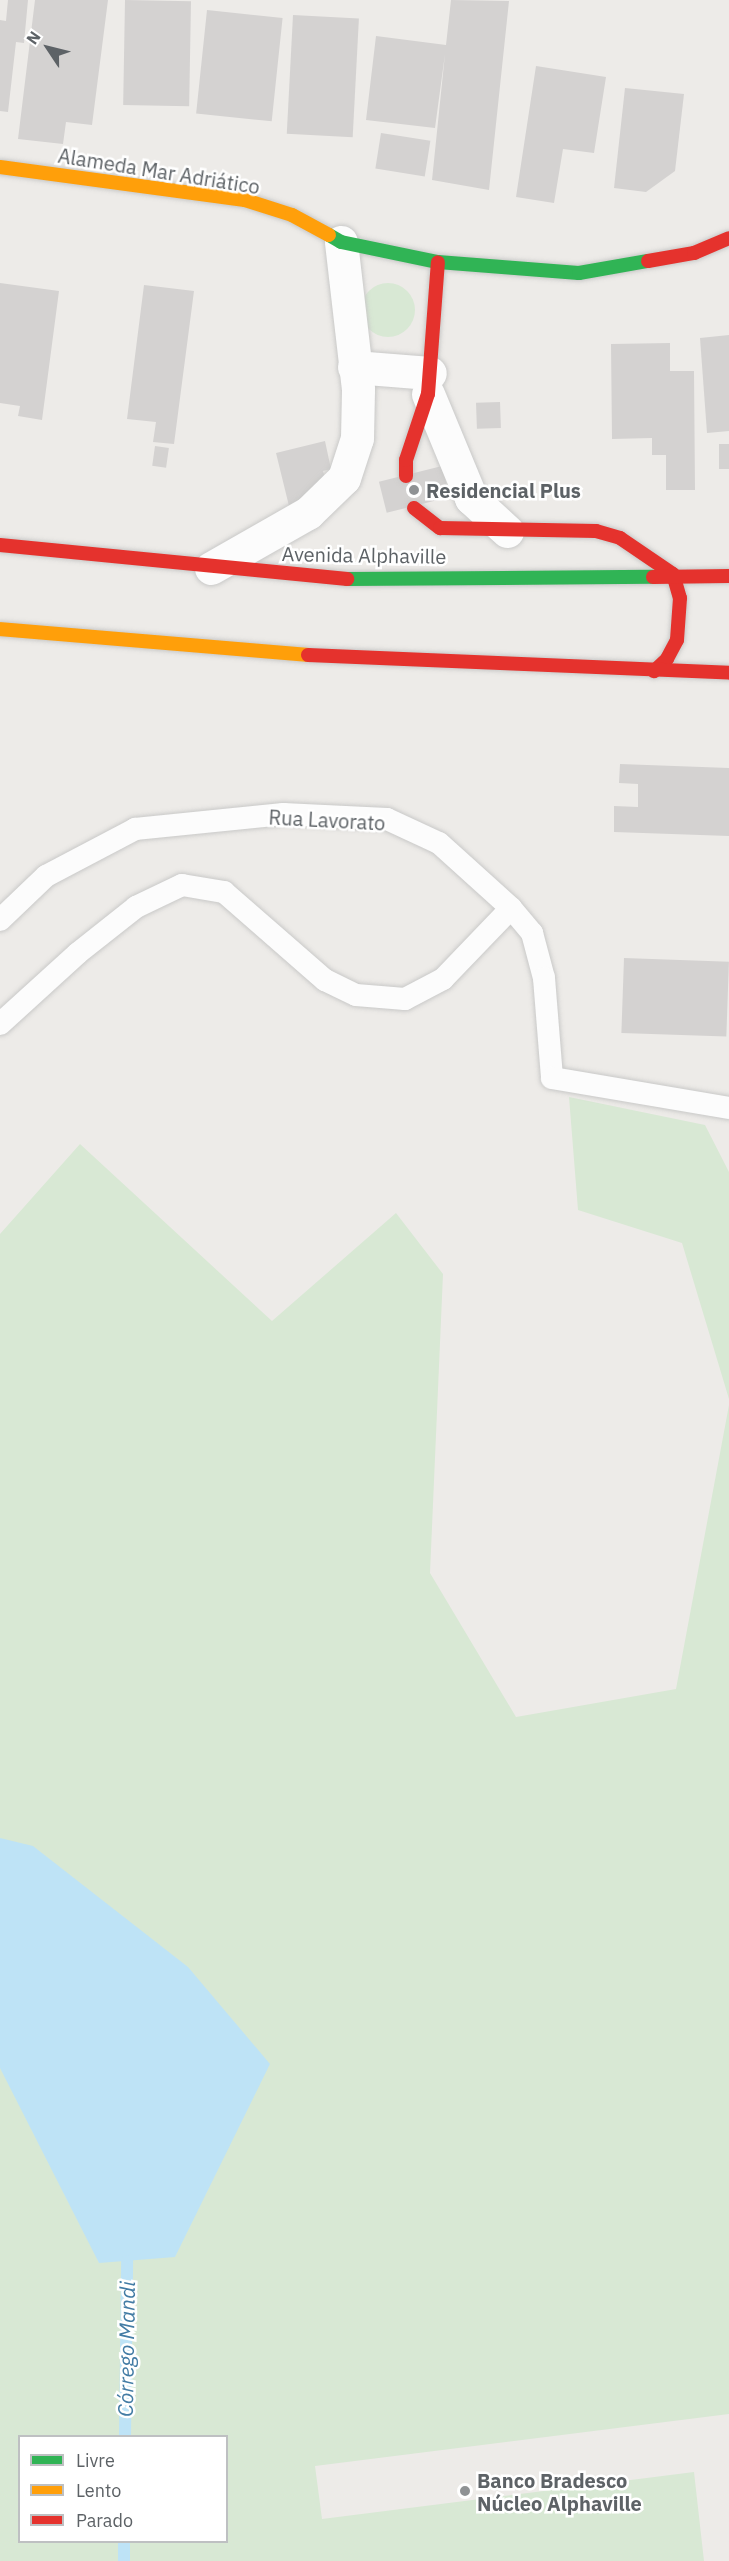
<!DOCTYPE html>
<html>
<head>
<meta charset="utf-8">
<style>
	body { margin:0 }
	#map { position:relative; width:729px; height:2561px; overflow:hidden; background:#edebe8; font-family:"IBM Plex Sans",sans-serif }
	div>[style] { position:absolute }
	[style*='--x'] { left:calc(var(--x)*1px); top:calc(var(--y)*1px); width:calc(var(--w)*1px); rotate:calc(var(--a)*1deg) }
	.green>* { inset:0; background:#d8e8d4 }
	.round { border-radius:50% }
	.water>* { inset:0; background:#bee3f6 }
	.stream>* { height:12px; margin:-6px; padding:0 6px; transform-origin:6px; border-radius:6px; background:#bee3f6 }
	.building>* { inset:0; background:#d4d2d1; transform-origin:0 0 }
	.roads { filter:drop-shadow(0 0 2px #c9c9c8) drop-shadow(0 0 2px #c9c9c8) }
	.lane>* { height:22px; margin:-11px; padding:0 11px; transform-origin:11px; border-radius:11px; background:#fcfcfc }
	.street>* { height:33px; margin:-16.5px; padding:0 16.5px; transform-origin:16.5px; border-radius:16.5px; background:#fcfcfc }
	.fast>* { height:14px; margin:-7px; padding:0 7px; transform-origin:7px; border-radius:7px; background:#30b455 }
	.slow>* { height:14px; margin:-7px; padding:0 7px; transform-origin:7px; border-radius:7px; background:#ff9f0a }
	.jam>* { height:14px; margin:-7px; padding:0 7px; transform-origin:7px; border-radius:7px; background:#e5322d }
	.dots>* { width:16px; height:16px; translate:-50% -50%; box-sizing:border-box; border:3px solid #fff; border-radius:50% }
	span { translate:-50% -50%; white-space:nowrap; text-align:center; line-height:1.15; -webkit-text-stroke:5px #fff; paint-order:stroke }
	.street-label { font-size:20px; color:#5d6266 }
	.poi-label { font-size:20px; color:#5d6266; font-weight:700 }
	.left { translate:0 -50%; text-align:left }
	.water-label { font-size:21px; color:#437ca5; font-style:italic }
	.legend { position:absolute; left:18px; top:2435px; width:210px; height:108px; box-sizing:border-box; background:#fff; border:2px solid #bec0c2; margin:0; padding:8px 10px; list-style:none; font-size:18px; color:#5d6266 }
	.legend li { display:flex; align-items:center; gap:12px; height:30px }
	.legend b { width:30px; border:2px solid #bec0c2 }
	.north { position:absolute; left:18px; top:18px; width:60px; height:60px; -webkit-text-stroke:4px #fff; paint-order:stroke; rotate:305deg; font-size:16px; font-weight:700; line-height:24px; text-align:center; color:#5d6266 }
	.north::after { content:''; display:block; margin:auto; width:21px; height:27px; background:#5d6266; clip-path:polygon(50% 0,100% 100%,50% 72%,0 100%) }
</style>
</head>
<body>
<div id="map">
	<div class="green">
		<i class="round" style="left:361px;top:283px;width:54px;height:54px"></i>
		<i style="clip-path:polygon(569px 1097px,705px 1125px,729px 1172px,729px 1399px,682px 1243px,578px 1210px)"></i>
		<i style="clip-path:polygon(evenodd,80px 1144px,272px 1321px,396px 1213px,443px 1274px,430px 1573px,516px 1717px,676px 1689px,729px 1405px,729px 2414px,315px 2466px,322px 2519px,694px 2472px,704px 2561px,0 2561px,0 1234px,80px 1144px,20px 2436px,226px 2436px,226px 2542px,20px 2542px,20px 2436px)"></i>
	</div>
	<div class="water">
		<i style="clip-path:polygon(0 1838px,33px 1846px,188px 1967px,270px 2064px,175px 2257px,99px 2263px,0 2068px)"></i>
	</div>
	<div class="stream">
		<i style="--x:125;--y:2436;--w:175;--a:-89.3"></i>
		<i style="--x:124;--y:2561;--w:19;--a:-90"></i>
	</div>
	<div class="building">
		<i style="clip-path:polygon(8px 0,28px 0,24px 43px,16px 42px,8px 112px,0 111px,0 20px,6px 21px)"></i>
		<i style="clip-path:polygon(35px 0,108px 0,92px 125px,66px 122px,63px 144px,18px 139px)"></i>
		<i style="left:125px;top:0;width:66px;height:105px;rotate:1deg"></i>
		<i style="clip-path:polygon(451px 0,509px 1px,489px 190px,432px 180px,445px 54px,435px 128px,366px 120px,376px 36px,446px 45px)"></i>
		<i style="left:207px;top:10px;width:76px;height:104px;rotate:6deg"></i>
		<i style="left:293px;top:15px;width:66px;height:119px;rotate:3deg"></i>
		<i style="clip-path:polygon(536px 66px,606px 77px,594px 153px,563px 149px,554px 203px,516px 197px)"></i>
		<i style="clip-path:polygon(625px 88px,684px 94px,675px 171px,646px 192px,614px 188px)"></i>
		<i style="left:381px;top:133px;width:50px;height:36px;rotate:9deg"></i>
		<i style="clip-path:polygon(0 283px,59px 291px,42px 420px,18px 416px,20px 406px,0 403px)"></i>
		<i style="clip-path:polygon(144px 285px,194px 291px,174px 444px,153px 442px,156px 422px,127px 419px)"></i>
		<i style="clip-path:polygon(729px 335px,729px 431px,707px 433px,700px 338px)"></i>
		<i style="clip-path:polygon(670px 343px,670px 371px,694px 371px,695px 490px,666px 490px,666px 455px,652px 455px,652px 438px,612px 439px,611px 344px)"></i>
		<i style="left:500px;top:402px;width:26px;height:24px;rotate:88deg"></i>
		<i style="clip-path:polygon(325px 441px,331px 469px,323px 471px,327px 485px,289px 506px,276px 453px)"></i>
		<i style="left:719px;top:444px;width:10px;height:25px"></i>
		<i style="left:155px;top:446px;width:14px;height:20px;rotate:8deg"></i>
		<i style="left:442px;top:466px;width:32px;height:65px;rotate:76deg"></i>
		<i style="clip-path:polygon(620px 764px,729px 768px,729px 836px,614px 832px,614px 806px,638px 807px,638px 784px,619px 783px)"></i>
		<i style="left:624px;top:958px;width:105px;height:75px;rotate:2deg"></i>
	</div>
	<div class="roads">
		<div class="lane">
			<i style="--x:0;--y:920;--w:64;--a:-43.7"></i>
			<i style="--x:46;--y:876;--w:101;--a:-27.8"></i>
			<i style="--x:135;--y:829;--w:149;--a:-5.8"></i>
			<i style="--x:283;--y:814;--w:104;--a:2.8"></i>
			<i style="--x:387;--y:819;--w:57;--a:24.8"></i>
			<i style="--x:439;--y:843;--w:97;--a:42.1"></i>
			<i style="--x:511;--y:908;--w:33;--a:50"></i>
			<i style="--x:532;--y:933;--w:47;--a:75.1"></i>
			<i style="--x:544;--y:978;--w:100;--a:85.4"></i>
			<i style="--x:552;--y:1078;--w:180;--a:9.6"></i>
			<i style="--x:0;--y:1024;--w:105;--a:-42.3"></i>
			<i style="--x:78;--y:953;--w:74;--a:-38.4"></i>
			<i style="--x:136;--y:907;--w:51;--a:-25.6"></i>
			<i style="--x:182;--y:885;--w:43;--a:9.5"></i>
			<i style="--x:224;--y:892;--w:134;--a:41.1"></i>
			<i style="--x:325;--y:980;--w:34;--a:26"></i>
			<i style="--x:356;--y:995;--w:49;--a:4.7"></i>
			<i style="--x:405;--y:999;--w:43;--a:-27.8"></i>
			<i style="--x:443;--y:979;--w:98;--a:-46.2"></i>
		</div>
		<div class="street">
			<i style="--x:354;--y:367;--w:76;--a:4.5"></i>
			<i style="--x:428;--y:394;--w:113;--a:67.5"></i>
			<i style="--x:471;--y:498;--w:49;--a:42.5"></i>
			<i style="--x:211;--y:568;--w:112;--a:-29.6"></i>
			<i style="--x:308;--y:513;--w:50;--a:-44.2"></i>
			<i style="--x:344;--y:478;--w:42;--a:-72"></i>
			<i style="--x:357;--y:438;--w:49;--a:-88.8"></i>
			<i style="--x:358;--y:389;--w:148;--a:-96.6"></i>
		</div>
		<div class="fast">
			<i style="--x:329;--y:235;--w:14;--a:30"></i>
			<i style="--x:341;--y:242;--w:99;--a:11.7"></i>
			<i style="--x:438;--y:262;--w:141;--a:4.5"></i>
			<i style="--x:579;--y:273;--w:70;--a:-9.9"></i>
			<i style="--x:347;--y:579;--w:306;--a:-0.4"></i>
		</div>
		<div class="slow">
			<i style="--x:0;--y:167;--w:247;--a:7.7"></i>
			<i style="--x:245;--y:200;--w:49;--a:17.7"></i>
			<i style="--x:292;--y:215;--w:42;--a:28.4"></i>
			<i style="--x:0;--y:629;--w:309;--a:4.8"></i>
		</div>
		<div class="jam">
			<i style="--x:648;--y:261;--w:47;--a:-9.9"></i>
			<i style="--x:694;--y:253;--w:38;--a:-23"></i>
			<i style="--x:406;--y:476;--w:16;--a:-90"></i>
			<i style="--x:406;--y:460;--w:70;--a:-71.6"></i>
			<i style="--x:428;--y:394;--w:132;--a:-85.7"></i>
			<i style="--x:414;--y:508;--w:33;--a:38"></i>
			<i style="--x:440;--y:528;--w:156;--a:1.1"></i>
			<i style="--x:596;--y:531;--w:25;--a:16"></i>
			<i style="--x:620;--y:538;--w:64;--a:34.2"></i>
			<i style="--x:673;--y:574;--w:25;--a:74"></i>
			<i style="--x:680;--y:598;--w:42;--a:94.1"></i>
			<i style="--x:677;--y:640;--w:21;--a:118"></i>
			<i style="--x:667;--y:659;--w:18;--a:137"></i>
			<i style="--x:0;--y:545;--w:349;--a:5.6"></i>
			<i style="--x:653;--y:577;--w:76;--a:-0.8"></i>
			<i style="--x:308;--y:655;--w:421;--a:2.4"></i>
		</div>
	</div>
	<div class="dots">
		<i style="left:414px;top:490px;background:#8f9294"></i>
		<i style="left:465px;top:2491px;background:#8f9294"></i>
	</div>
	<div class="street-label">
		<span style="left:159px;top:171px;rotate:9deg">Alameda Mar Adriático</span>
		<span style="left:364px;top:555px;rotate:1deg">Avenida Alphaville</span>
		<span style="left:327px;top:820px;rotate:3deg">Rua Lavorato</span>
	</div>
	<div class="poi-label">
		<span class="left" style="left:426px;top:490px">Residencial Plus</span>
		<span class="left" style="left:477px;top:2492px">Banco Bradesco<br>Núcleo Alphaville</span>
	</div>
	<div class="water-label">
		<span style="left:126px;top:2349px;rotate:-89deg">Córrego Mandi</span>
	</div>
	<ul class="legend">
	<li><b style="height:8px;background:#30b455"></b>Livre</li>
	<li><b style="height:8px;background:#ff9f0a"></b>Lento</li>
	<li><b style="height:8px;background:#e5322d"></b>Parado</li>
	</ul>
	<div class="north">N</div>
</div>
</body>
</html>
